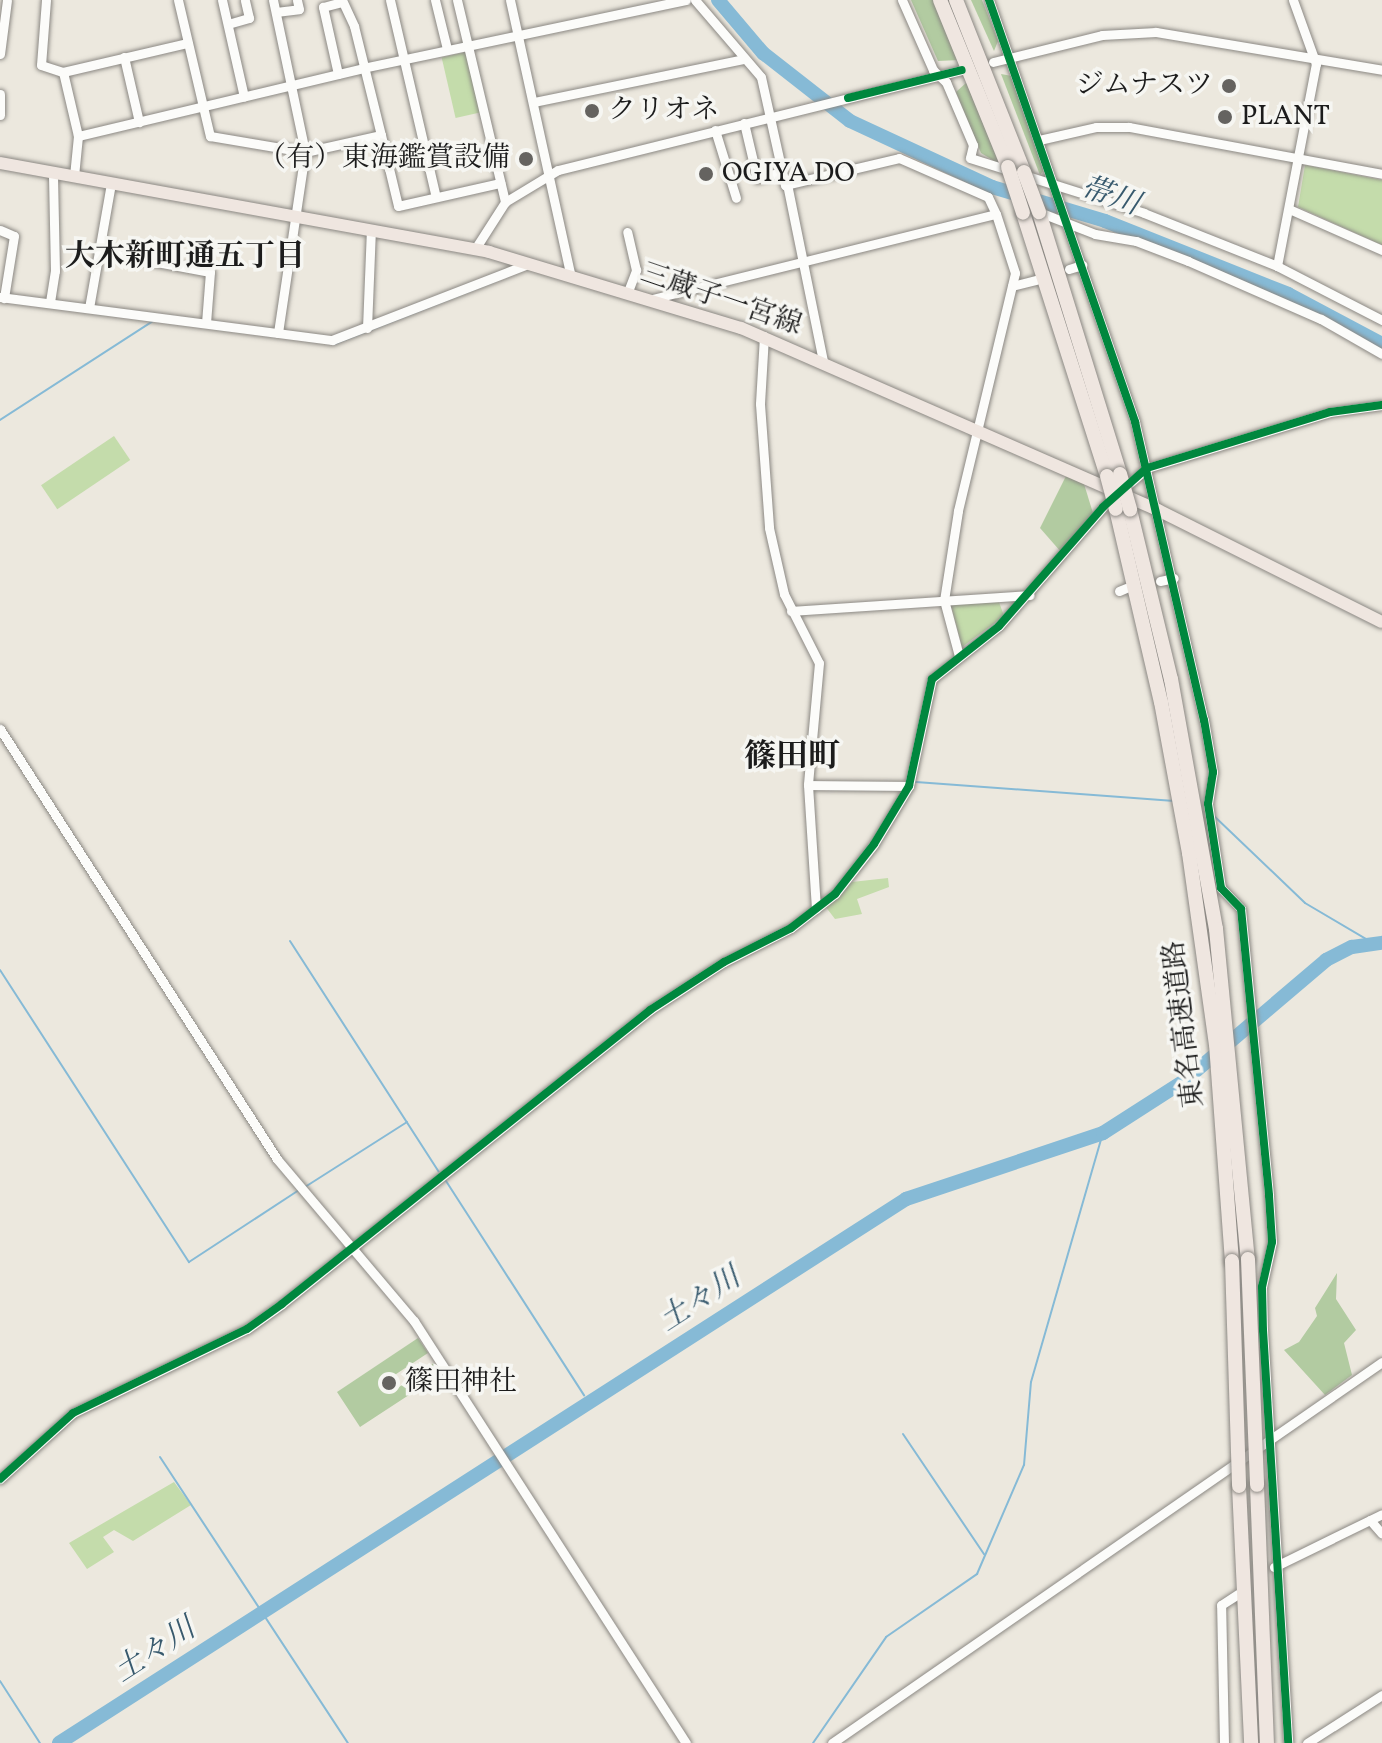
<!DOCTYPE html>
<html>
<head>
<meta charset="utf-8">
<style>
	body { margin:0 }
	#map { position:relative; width:1382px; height:1743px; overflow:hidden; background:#ece8de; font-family:Vollkorn,"Noto Serif JP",serif }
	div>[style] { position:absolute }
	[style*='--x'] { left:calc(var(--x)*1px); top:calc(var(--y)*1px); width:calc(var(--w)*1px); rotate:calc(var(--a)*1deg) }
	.green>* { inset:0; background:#c4dcab; transform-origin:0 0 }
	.forest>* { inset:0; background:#b2cba1 }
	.stream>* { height:2px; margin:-1px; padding:0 1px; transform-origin:1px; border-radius:1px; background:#86bad6 }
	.river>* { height:14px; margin:-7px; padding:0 7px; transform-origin:7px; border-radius:7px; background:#86bad6 }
	.roads { filter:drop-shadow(0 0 2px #8b8883) drop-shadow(0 0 2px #8b8883) }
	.minor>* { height:9px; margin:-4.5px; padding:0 4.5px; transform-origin:4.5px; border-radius:4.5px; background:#fcfcfa }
	.major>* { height:12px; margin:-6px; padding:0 6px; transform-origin:6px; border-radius:6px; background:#efe6e0 }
	.highway>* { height:14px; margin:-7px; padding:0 7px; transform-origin:7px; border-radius:7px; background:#efe6e0 }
	.bridges { filter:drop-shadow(0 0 2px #8b8883) drop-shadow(0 0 2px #8b8883) }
	.highway-bridge>* { height:14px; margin:-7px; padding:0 7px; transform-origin:7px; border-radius:7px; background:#efe6e0 }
	.cycleway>* { height:8px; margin:-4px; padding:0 4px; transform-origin:4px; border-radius:4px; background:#00873e }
	.dots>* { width:22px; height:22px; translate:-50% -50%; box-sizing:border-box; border:4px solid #f6f6f2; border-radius:50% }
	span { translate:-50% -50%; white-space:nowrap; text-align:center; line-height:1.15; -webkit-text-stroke:7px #f6f6f2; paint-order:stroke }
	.poi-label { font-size:28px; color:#1c1c1c }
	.right { translate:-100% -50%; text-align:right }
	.left { translate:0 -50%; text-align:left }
	.street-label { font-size:28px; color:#1c1c1c }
	.water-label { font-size:30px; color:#385a6e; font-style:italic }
	.neighbourhood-label { font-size:30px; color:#1c1c1c; font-weight:700 }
	.quarter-label { font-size:32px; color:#1c1c1c; font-weight:700 }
</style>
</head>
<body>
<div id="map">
	<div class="green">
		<i style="left:466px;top:52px;width:62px;height:25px;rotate:77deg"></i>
		<i style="clip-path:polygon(1305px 165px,1382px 180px,1382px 245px,1298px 207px)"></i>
		<i style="left:114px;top:436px;width:29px;height:88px;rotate:56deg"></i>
		<i style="clip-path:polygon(999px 602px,1004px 616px,962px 647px,951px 605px)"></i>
		<i style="clip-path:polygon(888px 878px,889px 887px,857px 899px,862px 914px,835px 919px,825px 906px,852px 882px)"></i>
		<i style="clip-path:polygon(174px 1482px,191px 1505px,133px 1541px,114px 1530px,103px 1537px,114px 1552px,87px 1569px,69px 1543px)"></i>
	</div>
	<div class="forest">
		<i style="clip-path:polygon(911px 0,934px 0,959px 60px,938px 61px)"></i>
		<i style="clip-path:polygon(971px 0,982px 0,998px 41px,994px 51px)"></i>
		<i style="clip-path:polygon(1001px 74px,1012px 76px,1044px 170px,1040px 175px)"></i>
		<i style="clip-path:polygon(967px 82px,999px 164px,981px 153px,956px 92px)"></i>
		<i style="clip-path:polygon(1066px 476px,1084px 484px,1093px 513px,1061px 552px,1040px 528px)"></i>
		<i style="clip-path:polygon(1337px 1273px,1336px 1299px,1356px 1330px,1344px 1343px,1352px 1375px,1325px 1395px,1284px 1350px,1299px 1342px,1317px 1316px,1315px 1308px)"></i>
		<i style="clip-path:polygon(418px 1338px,428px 1353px,381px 1384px,389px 1394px,434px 1363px,441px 1374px,360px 1427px,337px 1392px)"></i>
	</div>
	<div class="stream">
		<i style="--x:334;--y:344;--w:174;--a:-21.3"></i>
		<i style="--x:0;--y:420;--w:182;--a:-32.9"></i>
		<i style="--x:916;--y:782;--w:259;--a:4.2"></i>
		<i style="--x:1213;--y:815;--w:127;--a:43.7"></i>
		<i style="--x:1305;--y:903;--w:79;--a:30.5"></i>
		<i style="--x:290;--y:941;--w:274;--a:57.2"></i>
		<i style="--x:0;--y:970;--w:348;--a:57.1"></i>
		<i style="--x:189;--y:1262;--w:131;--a:-33.2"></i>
		<i style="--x:446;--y:1181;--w:255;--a:57.2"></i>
		<i style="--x:305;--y:1187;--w:121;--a:-32.5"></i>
		<i style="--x:903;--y:1434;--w:145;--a:56"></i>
		<i style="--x:160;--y:1457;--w:342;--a:56.7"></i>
		<i style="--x:0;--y:1681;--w:74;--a:57.2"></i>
		<i style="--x:813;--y:1743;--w:129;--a:-55.4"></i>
		<i style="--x:886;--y:1637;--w:111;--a:-34.7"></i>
		<i style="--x:977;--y:1574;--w:119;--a:-66.7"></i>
		<i style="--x:1024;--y:1465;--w:83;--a:-85.2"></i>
		<i style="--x:1031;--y:1382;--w:259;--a:-73.9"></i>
	</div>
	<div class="river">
		<i style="--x:718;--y:0;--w:70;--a:49.7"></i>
		<i style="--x:763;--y:53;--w:110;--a:38"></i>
		<i style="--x:850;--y:121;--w:157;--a:24.9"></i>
		<i style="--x:992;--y:187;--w:118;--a:16.7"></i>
		<i style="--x:1105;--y:221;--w:197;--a:21.7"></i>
		<i style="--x:1288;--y:294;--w:106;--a:28"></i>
		<i style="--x:59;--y:1743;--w:1007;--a:-32.71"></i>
		<i style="--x:906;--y:1199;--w:208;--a:-18.5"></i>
		<i style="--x:1103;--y:1133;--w:96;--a:-32.7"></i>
		<i style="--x:1184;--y:1081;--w:187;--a:-40.4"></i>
		<i style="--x:1326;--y:960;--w:29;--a:-27"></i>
		<i style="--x:1352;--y:947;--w:30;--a:-8"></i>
	</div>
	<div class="roads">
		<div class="minor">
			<i style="--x:46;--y:0;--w:65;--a:94.4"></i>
			<i style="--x:41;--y:65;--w:23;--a:18"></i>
			<i style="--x:63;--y:72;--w:66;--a:76.8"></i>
			<i style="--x:78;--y:136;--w:40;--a:95.7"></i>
			<i style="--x:178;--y:0;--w:140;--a:76.8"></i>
			<i style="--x:210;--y:136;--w:96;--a:9.6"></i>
			<i style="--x:305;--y:152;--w:78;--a:-12.6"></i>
			<i style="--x:381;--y:135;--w:73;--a:76.5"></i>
			<i style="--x:398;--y:206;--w:105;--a:-12.7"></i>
			<i style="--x:222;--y:0;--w:99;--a:77.2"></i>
			<i style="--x:273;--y:0;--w:155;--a:78.1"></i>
			<i style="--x:305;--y:152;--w:183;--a:98.5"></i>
			<i style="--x:342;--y:0;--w:29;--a:65"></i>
			<i style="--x:354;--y:26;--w:112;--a:76.1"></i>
			<i style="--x:390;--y:0;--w:202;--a:76.9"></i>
			<i style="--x:435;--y:0;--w:50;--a:76.2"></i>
			<i style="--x:457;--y:0;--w:208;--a:76.6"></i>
			<i style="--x:510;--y:0;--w:280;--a:77.6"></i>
			<i style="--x:695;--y:0;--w:101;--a:49.4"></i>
			<i style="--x:761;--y:77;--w:111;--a:77.5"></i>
			<i style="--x:785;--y:185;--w:117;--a:-13.3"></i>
			<i style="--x:899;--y:158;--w:97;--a:23.7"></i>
			<i style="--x:988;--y:197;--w:19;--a:65"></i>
			<i style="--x:902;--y:0;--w:77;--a:66.1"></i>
			<i style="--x:933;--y:70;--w:18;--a:43"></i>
			<i style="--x:946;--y:82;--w:69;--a:66.8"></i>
			<i style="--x:973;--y:145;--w:13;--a:103"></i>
			<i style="--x:970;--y:158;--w:182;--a:17.5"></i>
			<i style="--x:1144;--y:213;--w:143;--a:21.7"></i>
			<i style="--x:1277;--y:266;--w:118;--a:27.2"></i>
			<i style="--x:989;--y:0;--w:447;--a:70.9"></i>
			<i style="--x:1135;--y:422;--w:306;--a:77"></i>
			<i style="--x:1204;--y:720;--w:53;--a:80.2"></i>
			<i style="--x:1213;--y:772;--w:32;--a:99"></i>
			<i style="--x:1208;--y:804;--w:85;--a:81.2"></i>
			<i style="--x:1221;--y:888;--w:29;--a:46"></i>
			<i style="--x:1241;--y:909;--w:288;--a:84.4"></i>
			<i style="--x:1269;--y:1196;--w:46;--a:86.3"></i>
			<i style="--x:1272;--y:1242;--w:46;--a:102.5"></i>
			<i style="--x:1262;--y:1287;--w:43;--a:88.7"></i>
			<i style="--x:1263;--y:1330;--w:414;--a:86.5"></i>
			<i style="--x:276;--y:12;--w:23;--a:-7"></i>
			<i style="--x:299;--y:9;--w:9;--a:-103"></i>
			<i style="--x:228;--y:24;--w:22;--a:-16"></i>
			<i style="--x:249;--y:18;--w:18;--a:-103"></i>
			<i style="--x:0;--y:54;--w:54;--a:-82.6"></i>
			<i style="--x:124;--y:57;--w:67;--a:77"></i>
			<i style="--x:993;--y:62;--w:112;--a:-13.9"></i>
			<i style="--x:1102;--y:35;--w:54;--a:-3.2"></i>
			<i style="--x:1156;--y:32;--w:229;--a:9.5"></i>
			<i style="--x:63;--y:72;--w:128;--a:-13.1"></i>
			<i style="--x:338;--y:74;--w:69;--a:-102.6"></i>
			<i style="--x:323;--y:7;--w:20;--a:-15"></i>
			<i style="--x:0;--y:94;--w:21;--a:90"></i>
			<i style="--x:534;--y:102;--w:214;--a:-11.6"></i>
			<i style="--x:744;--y:123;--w:57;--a:76.7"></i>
			<i style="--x:757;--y:178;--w:26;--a:-13"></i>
			<i style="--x:715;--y:130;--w:71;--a:72.8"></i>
			<i style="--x:78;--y:136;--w:293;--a:-13.4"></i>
			<i style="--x:363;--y:68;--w:330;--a:-11.9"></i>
			<i style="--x:1039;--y:140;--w:58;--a:-12.8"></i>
			<i style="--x:1096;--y:127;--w:33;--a:0"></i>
			<i style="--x:1129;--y:127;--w:257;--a:10.5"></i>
			<i style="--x:787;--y:184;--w:181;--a:78.5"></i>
			<i style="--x:1289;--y:209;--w:102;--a:23.8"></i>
			<i style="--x:1039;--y:212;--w:60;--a:21.4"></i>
			<i style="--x:1095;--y:234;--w:42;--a:9.7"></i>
			<i style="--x:1136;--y:241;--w:56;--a:21"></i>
			<i style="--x:1188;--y:261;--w:145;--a:23.6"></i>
			<i style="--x:1321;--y:319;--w:70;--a:29.8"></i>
			<i style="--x:0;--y:230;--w:15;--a:23"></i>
			<i style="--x:14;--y:236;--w:63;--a:99.2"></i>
			<i style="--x:475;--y:249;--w:56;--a:-57.4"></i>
			<i style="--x:505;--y:202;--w:62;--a:-31.1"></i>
			<i style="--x:558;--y:170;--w:416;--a:-13.9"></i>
			<i style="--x:98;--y:251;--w:114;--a:10.6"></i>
			<i style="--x:210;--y:272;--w:51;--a:94.5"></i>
			<i style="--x:1277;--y:266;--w:206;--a:-79.1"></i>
			<i style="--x:1316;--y:64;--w:68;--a:-109.8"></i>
			<i style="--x:1069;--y:269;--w:14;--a:-17"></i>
			<i style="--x:1012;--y:286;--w:25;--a:-14"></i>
			<i style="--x:627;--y:294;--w:26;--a:-69"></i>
			<i style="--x:636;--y:270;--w:39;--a:-103"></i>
			<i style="--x:0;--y:297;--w:335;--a:7.4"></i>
			<i style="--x:332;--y:340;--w:210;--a:-21.2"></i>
			<i style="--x:648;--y:300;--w:358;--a:-13.9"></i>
			<i style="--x:996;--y:214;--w:62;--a:72.1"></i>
			<i style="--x:1015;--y:273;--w:245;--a:103.5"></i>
			<i style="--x:958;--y:511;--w:90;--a:98.9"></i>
			<i style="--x:944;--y:600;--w:58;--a:75"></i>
			<i style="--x:50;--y:302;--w:31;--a:-81"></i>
			<i style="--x:55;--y:271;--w:98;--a:-91.2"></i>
			<i style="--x:89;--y:308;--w:127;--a:-80"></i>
			<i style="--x:367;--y:328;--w:98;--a:-87.7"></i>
			<i style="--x:764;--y:336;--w:68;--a:93.4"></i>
			<i style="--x:760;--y:404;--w:124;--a:85.8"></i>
			<i style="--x:769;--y:528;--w:68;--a:77.2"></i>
			<i style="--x:784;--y:594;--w:77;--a:63.1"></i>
			<i style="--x:819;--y:663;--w:122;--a:95.2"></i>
			<i style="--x:808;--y:785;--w:124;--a:86.3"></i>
			<i style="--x:1160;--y:581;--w:14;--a:-12"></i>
			<i style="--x:1119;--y:591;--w:8;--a:-23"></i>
			<i style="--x:791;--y:611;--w:239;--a:-3.8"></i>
			<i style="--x:0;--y:729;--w:511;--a:57.21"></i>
			<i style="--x:277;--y:1159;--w:212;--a:49.8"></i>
			<i style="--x:414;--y:1321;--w:502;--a:57.2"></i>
			<i style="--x:808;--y:785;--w:101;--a:0.6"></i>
			<i style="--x:0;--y:1479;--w:98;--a:-42.1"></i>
			<i style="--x:73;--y:1413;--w:193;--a:-25.8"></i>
			<i style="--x:247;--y:1329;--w:43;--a:-35.5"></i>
			<i style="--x:282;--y:1304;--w:471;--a:-38.6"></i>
			<i style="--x:650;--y:1010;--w:88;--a:-33"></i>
			<i style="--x:724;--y:962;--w:75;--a:-26.9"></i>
			<i style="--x:791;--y:928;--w:56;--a:-37.7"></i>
			<i style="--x:835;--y:894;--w:63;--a:-52"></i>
			<i style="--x:874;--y:844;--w:68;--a:-58.9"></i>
			<i style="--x:909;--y:786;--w:109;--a:-77.9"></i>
			<i style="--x:932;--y:679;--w:85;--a:-38.3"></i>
			<i style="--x:999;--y:626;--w:158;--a:-48.8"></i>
			<i style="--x:1103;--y:507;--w:59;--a:-41.6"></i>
			<i style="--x:1147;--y:468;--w:191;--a:-17"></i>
			<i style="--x:1330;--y:412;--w:52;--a:-7.7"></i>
			<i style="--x:1370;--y:1520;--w:18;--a:49"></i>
			<i style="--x:1274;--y:1567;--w:120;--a:-26.1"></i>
			<i style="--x:832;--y:1743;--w:669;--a:-34.71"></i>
			<i style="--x:1224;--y:1743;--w:138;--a:-91.2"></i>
			<i style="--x:1221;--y:1605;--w:20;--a:-33"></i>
			<i style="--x:1307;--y:1743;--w:89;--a:-32.6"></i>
		</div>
		<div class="major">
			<i style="--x:0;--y:163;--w:497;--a:10.3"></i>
			<i style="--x:489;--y:252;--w:263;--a:16.8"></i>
			<i style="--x:741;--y:328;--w:455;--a:23.6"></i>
			<i style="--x:1158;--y:510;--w:250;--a:26.6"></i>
		</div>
		<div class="highway">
			<i style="--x:940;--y:0;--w:180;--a:67.8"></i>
			<i style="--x:956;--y:0;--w:185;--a:68.4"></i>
			<i style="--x:1039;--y:212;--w:274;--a:72.8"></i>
			<i style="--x:1023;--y:213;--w:276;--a:72.3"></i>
			<i style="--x:1116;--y:509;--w:198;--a:76.9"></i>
			<i style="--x:1161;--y:702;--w:154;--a:79.5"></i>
			<i style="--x:1189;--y:853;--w:193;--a:82"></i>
			<i style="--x:1216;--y:1044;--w:218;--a:85.8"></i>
			<i style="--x:1130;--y:510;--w:174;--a:76.4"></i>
			<i style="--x:1171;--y:679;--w:254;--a:79.8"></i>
			<i style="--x:1216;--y:929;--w:332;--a:84.5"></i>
			<i style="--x:1257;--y:1485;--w:258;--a:87.8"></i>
			<i style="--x:1239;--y:1486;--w:257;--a:87.3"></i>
		</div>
	</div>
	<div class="bridges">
		<div class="highway-bridge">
			<i style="--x:1008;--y:167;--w:48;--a:71.9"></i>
			<i style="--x:1024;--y:172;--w:43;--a:69.4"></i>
			<i style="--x:1120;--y:474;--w:37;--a:74"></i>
			<i style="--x:1107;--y:476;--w:34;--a:75"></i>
			<i style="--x:1248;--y:1259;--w:226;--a:87.7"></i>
			<i style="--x:1232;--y:1261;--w:225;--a:88.2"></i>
		</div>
	</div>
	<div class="cycleway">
		<i style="--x:989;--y:0;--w:447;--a:70.9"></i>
		<i style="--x:1135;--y:422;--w:306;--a:77"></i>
		<i style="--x:1204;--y:720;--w:53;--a:80.2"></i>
		<i style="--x:1213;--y:772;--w:32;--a:99"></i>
		<i style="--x:1208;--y:804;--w:85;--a:81.2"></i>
		<i style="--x:1221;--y:888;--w:29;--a:46"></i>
		<i style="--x:1241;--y:909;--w:288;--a:84.4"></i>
		<i style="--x:1269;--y:1196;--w:46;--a:86.3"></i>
		<i style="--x:1272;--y:1242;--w:46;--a:102.5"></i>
		<i style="--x:1262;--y:1287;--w:43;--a:88.7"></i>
		<i style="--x:1263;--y:1330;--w:414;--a:86.5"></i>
		<i style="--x:848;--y:98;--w:117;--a:-13.8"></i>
		<i style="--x:0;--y:1479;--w:98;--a:-42.1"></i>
		<i style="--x:73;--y:1413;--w:193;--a:-25.8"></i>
		<i style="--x:247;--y:1329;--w:43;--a:-35.5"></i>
		<i style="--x:282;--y:1304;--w:471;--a:-38.6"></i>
		<i style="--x:650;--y:1010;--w:88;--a:-33"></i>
		<i style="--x:724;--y:962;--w:75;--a:-26.9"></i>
		<i style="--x:791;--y:928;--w:56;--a:-37.7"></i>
		<i style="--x:835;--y:894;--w:63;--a:-52"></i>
		<i style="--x:874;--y:844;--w:68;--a:-58.9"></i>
		<i style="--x:909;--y:786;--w:109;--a:-77.9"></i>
		<i style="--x:932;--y:679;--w:85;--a:-38.3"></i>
		<i style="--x:999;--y:626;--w:158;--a:-48.8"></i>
		<i style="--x:1103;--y:507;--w:59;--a:-41.6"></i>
		<i style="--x:1147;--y:468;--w:191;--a:-17"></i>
		<i style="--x:1330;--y:412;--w:52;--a:-7.7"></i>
	</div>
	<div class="dots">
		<i style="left:1229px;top:86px;background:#656360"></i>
		<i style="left:592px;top:111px;background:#656360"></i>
		<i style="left:1225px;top:117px;background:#656360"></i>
		<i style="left:526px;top:159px;background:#656360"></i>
		<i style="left:706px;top:174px;background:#656360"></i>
		<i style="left:389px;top:1383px;background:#656360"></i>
	</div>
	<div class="poi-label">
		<span class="right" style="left:1213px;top:86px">ジムナスツ</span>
		<span class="left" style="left:608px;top:111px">クリオネ</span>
		<span class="left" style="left:1241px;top:117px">PLANT</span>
		<span class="right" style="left:510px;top:159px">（有）東海鑑賞設備</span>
		<span class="left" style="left:722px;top:174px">OGIYA DO</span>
		<span class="left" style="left:405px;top:1383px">篠田神社</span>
	</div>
	<div class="street-label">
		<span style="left:721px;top:300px;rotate:19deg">三蔵子一宮線</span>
		<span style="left:1185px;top:1024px;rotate:-97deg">東名高速道路</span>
	</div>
	<div class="water-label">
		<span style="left:1110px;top:197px;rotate:19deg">帯川</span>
		<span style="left:700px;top:1300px;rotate:-33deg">土々川</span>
		<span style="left:155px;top:1651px;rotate:-33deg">土々川</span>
	</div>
	<div class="neighbourhood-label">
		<span style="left:185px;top:257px">大木新町通五丁目</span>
	</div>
	<div class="quarter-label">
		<span style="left:792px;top:758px">篠田町</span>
	</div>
</div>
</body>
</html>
